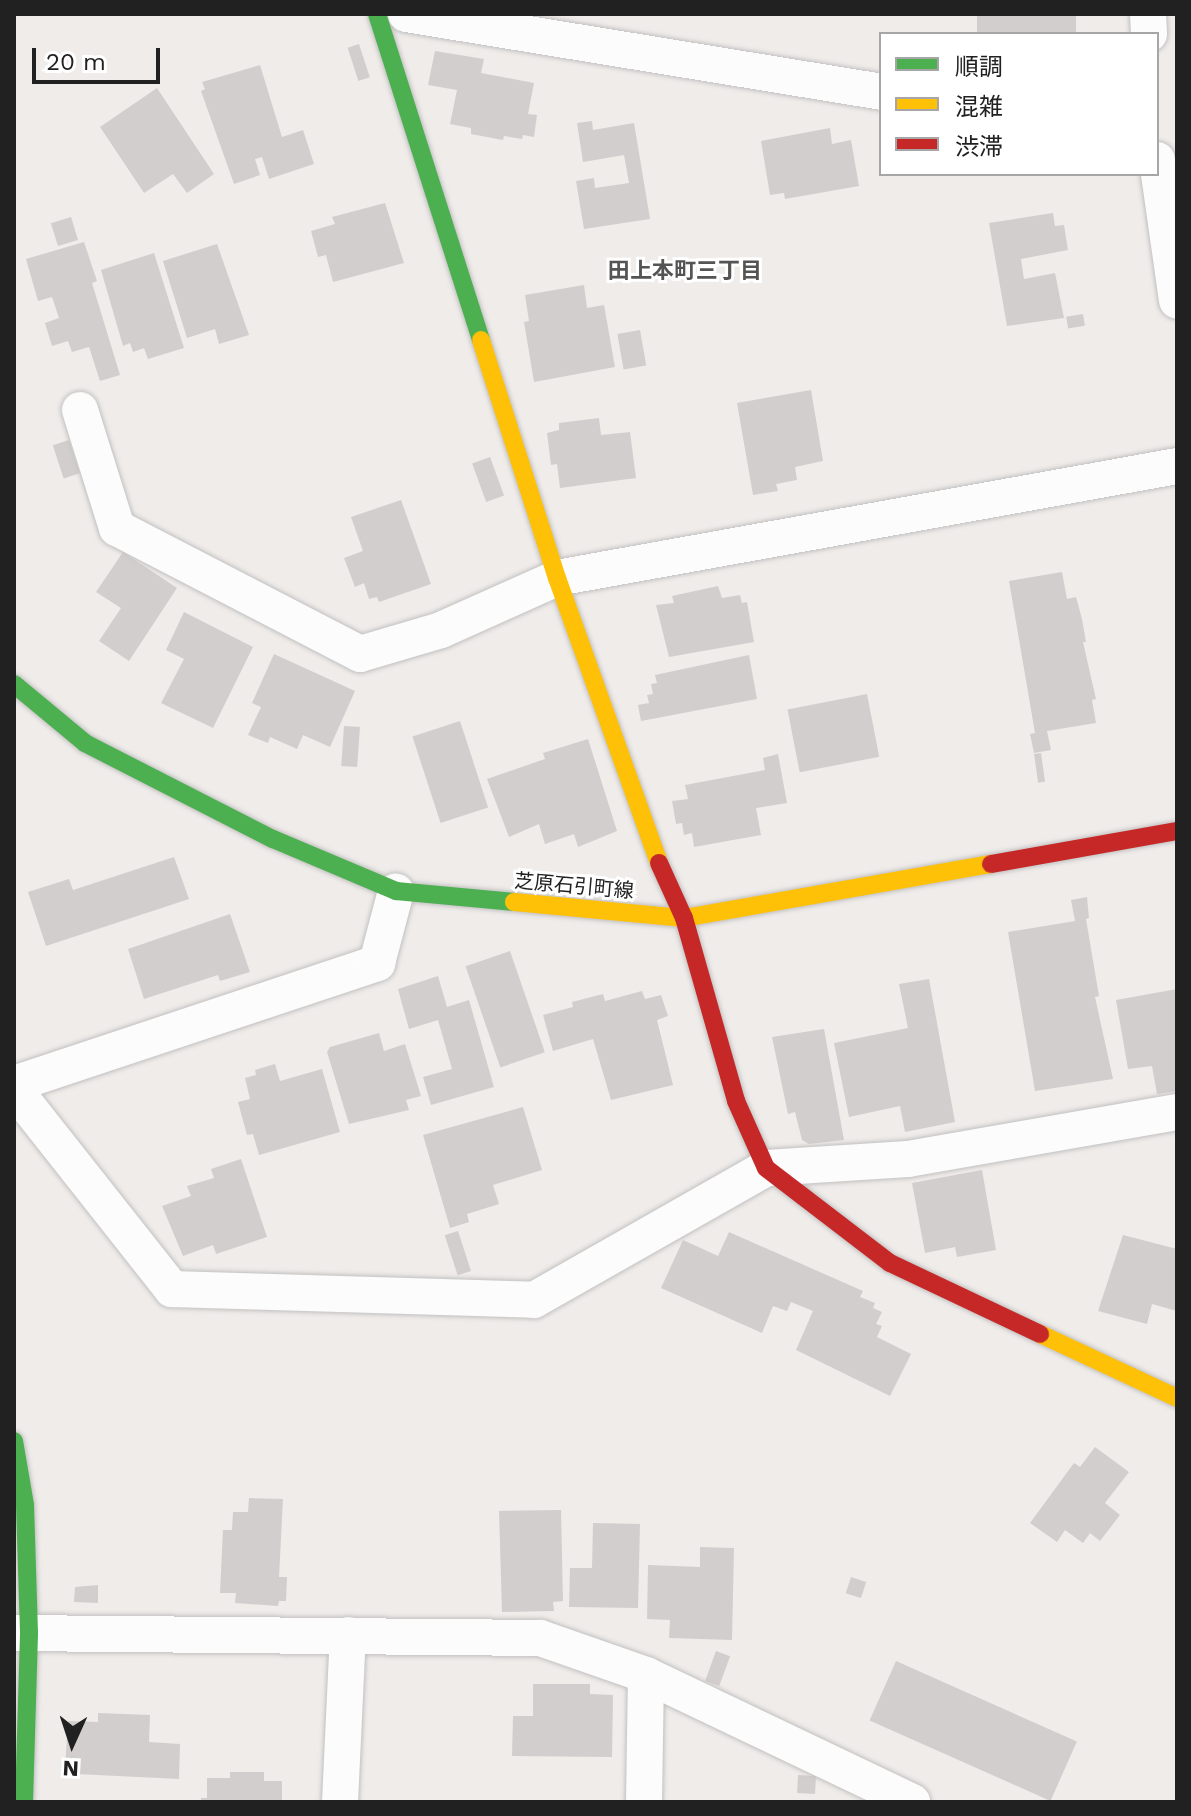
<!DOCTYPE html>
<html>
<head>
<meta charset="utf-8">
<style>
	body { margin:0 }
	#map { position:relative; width:1191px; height:1816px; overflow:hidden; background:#efecea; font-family:"Work Sans","Noto Sans JP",sans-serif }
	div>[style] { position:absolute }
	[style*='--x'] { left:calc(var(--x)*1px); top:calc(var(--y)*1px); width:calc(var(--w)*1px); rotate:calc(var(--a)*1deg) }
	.building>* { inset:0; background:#d2cecd; transform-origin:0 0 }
	.roads { filter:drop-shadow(0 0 2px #c2c1c0) drop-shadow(0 0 2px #c2c1c0) }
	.street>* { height:36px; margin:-18px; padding:0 18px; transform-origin:18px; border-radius:18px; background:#fdfcfc }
	.fast>* { height:18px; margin:-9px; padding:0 9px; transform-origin:9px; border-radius:9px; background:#4caf50 }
	.slow>* { height:18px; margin:-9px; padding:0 9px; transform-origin:9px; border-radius:9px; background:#ffc107 }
	.jam>* { height:18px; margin:-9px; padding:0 9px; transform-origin:9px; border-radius:9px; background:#c62828 }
	span { translate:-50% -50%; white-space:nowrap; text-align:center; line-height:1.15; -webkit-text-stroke:6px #fff; paint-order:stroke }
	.street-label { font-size:20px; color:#212121 }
	.neighbourhood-label { font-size:22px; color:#545454; font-weight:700 }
	.frame { position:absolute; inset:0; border:16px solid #212121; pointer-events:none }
	.legend { position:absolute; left:879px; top:32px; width:280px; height:144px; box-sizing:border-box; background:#fff; border:2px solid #a6a6a6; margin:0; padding:10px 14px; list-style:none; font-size:24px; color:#212121 }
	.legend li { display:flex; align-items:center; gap:16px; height:40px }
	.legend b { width:40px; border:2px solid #a6a6a6 }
	.north { position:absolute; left:32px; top:1704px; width:80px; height:80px; -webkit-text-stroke:6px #fff; paint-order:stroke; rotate:183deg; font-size:22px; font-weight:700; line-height:32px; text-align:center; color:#212121 }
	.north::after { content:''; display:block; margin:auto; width:28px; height:36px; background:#212121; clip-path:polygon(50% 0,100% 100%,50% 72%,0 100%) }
	.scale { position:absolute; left:32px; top:48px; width:128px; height:36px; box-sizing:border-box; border:4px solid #212121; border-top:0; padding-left:10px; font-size:24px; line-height:28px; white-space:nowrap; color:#212121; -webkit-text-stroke:6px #fff; paint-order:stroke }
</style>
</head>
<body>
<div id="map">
	<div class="building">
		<i style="left:977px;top:14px;width:99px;height:20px"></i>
		<i style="left:359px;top:44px;width:35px;height:12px;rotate:72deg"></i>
		<i style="clip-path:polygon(435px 51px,484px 59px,481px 73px,534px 83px,528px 114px,537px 115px,534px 137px,523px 135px,522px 139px,504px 136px,503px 140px,471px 134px,471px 128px,450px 124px,457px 90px,428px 85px)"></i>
		<i style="clip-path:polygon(260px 65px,282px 137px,303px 130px,314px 164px,269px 179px,262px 157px,255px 159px,260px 175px,234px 184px,201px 91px,205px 89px,202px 82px)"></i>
		<i style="clip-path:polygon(157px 88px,214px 174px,187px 193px,173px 174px,144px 193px,100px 127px)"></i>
		<i style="clip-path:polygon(592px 121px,593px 130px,634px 123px,650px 219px,584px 229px,576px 181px,594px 178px,595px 188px,629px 183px,624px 155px,583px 162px,577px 123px)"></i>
		<i style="clip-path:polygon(830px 128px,832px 144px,851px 140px,859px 186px,785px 199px,784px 193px,770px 195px,761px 141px)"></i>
		<i style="clip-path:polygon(385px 203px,404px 263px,333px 282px,326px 255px,318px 257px,311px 231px,335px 224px,332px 217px)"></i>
		<i style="clip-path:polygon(1053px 213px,1055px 226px,1064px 225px,1068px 250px,1021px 259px,1024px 279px,1055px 273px,1064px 318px,1007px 326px,989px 223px)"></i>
		<i style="left:71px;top:217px;width:24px;height:21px;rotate:73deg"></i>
		<i style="clip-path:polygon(84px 242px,97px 281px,92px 283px,120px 375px,100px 381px,89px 347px,72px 352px,68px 341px,52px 346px,45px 323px,59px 318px,52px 297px,38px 301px,26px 259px)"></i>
		<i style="clip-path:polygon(217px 244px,249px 335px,219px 344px,215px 329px,187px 338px,163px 261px)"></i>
		<i style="clip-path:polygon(154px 253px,184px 348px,148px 359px,144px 348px,133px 352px,130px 343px,123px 346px,101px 270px)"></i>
		<i style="clip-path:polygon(584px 285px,587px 308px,604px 305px,615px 367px,534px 382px,524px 322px,529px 321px,525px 295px)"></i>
		<i style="left:1083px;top:314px;width:12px;height:17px;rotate:81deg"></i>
		<i style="left:640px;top:330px;width:36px;height:23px;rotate:80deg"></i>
		<i style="clip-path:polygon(811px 390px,823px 461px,795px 467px,797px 480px,776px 484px,778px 491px,753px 495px,737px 403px)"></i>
		<i style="clip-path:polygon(599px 418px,601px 435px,630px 432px,636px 478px,560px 488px,557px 464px,551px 465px,547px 433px,559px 430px,559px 423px)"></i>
		<i style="left:69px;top:440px;width:35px;height:17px;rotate:72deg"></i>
		<i style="left:490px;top:457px;width:41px;height:19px;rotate:70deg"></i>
		<i style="clip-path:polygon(401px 500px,431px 584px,379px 602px,377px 597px,369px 599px,364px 583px,355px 587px,344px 558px,363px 551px,351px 517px)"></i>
		<i style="clip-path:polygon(123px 552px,177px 588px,129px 661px,99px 641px,121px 608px,96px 592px)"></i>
		<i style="clip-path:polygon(1062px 572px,1067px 599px,1076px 597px,1082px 619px,1086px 642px,1083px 642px,1096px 699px,1092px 700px,1096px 723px,1047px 731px,1051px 750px,1034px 753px,1030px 734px,1035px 733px,1009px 581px)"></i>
		<i style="clip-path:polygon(718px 586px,722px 598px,740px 595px,742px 603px,747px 602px,754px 642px,669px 657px,656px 605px,674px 603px,672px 596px)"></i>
		<i style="clip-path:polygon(184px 612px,253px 647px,213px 728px,161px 703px,184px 659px,166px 650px)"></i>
		<i style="clip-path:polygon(274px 654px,355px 691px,330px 747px,303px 735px,297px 749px,270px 737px,268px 743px,248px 735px,261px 707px,252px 703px)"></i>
		<i style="clip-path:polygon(749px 655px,757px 699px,641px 721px,638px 705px,649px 703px,647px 695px,653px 694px,651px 684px,657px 683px,655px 675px)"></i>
		<i style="left:867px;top:694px;width:64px;height:81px;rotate:79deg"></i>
		<i style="left:460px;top:721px;width:91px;height:50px;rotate:72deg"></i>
		<i style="left:344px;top:726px;width:16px;height:40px;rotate:4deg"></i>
		<i style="clip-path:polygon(588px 739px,617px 831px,578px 847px,574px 834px,545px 844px,539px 824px,509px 837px,487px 779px,545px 759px,543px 753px)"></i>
		<i style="left:1041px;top:753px;width:29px;height:7px;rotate:82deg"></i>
		<i style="clip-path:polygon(778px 754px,787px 803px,756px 808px,761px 835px,694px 847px,692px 833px,684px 835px,682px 823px,676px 824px,672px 801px,688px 799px,685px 785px,765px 770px,763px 758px)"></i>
		<i style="clip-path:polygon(174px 857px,189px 899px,46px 946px,28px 892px,69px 879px,73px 890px)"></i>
		<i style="clip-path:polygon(1087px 897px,1089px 918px,1086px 919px,1099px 996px,1095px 997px,1113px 1079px,1035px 1091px,1008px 932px,1075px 921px,1071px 900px)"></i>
		<i style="clip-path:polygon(230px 914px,250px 972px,220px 981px,218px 975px,144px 999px,128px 949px)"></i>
		<i style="left:510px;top:951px;width:107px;height:47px;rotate:71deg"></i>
		<i style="clip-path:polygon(438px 976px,447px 1007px,469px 1000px,494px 1087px,431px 1105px,423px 1077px,452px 1069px,438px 1020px,409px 1029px,398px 989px)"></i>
		<i style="clip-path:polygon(929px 979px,955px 1122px,905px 1132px,900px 1106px,849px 1117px,834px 1043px,908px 1028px,899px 984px)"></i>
		<i style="clip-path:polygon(1177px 989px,1177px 1091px,1157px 1094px,1152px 1066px,1128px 1069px,1116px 1000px)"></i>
		<i style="clip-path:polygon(642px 991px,645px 999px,661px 995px,668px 1016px,657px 1020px,673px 1085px,611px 1100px,593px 1039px,553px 1051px,543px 1015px,573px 1007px,572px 1002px,603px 994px,605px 1001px)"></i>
		<i style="clip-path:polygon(824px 1029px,844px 1140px,809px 1144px,802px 1140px,795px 1112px,788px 1114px,772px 1037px)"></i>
		<i style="clip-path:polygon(379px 1033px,384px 1051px,405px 1044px,421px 1096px,406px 1100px,409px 1110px,349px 1124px,327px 1052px,330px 1047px)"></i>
		<i style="clip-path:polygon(275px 1064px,280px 1081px,322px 1069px,340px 1132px,259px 1155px,253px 1134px,247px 1135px,238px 1102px,250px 1099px,245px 1078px,256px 1075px,255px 1070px)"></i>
		<i style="clip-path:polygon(523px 1107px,542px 1170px,493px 1185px,499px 1204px,467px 1214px,469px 1222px,450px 1228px,423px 1135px)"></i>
		<i style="clip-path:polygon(241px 1159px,267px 1237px,216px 1254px,213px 1245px,183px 1256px,162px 1206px,191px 1196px,187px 1186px,214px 1178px,211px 1169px)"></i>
		<i style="clip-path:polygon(982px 1170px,996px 1250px,957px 1257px,955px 1247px,925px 1253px,912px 1183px)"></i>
		<i style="left:458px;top:1231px;width:42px;height:14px;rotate:72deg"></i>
		<i style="clip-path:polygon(729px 1232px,863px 1291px,860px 1297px,875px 1303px,873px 1308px,882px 1312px,876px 1324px,882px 1326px,877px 1337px,911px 1354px,890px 1396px,796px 1350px,813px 1311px,791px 1302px,787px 1311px,773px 1306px,762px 1333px,661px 1288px,683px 1240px,718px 1256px)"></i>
		<i style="clip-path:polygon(1123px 1235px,1177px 1249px,1177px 1311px,1152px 1304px,1147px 1324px,1098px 1311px)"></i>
		<i style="clip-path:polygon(1095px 1447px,1129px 1472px,1105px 1503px,1120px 1515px,1100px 1541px,1090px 1533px,1083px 1543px,1065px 1530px,1057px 1542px,1030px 1523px,1074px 1463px,1080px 1467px)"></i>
		<i style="clip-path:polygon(249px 1498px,283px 1499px,279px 1577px,287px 1577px,286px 1601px,279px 1601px,278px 1606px,235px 1603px,236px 1593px,220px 1593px,223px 1530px,232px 1530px,233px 1512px,248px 1512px)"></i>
		<i style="clip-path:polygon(561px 1510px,563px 1601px,553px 1602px,554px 1611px,502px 1612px,499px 1511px)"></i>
		<i style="clip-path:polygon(593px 1523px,640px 1524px,638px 1608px,569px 1607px,570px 1568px,592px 1568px)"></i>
		<i style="clip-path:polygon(700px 1547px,734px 1548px,732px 1640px,669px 1638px,670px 1620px,647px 1619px,648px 1565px,700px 1567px)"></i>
		<i style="left:851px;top:1577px;width:16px;height:17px;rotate:18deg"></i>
		<i style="clip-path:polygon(98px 1585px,98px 1603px,74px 1602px,75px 1587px)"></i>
		<i style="left:716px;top:1651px;width:15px;height:32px;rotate:20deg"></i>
		<i style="left:896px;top:1661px;width:198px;height:65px;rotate:24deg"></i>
		<i style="clip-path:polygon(533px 1684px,590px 1684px,590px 1694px,613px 1695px,612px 1757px,512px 1756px,513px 1716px,533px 1716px)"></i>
		<i style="clip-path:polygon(98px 1713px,150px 1715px,149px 1742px,180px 1744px,179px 1779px,76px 1774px,76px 1769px,65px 1768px,68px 1721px,98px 1722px)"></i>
		<i style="clip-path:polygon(230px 1772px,264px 1772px,264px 1781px,282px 1781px,282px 1802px,201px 1802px,201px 1798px,207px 1798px,207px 1778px,230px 1778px)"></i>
		<i style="left:798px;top:1775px;width:18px;height:18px;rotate:3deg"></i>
	</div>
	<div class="roads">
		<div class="street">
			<i style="--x:406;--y:14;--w:481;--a:9.3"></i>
			<i style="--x:1148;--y:14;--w:20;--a:87"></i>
			<i style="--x:1157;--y:160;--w:142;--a:81.9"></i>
			<i style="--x:80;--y:410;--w:124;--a:72.6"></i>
			<i style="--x:117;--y:528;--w:274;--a:27.4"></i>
			<i style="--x:360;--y:654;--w:84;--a:-16.5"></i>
			<i style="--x:441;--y:630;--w:127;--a:-24.1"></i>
			<i style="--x:557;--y:578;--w:630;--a:-10.24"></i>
			<i style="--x:14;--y:1084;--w:383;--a:-18.4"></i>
			<i style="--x:377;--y:963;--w:74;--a:-75.2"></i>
			<i style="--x:14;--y:1089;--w:255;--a:51.7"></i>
			<i style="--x:172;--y:1289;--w:362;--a:1.7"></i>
			<i style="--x:534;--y:1300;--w:267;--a:-29.6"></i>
			<i style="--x:766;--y:1168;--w:142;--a:-3.6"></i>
			<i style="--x:908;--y:1159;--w:273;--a:-9.9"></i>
			<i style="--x:14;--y:1633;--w:526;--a:0.54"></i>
			<i style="--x:540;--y:1638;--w:112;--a:19.2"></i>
			<i style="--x:646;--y:1675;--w:295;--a:25.5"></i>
			<i style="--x:340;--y:1802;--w:167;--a:-87.3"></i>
			<i style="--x:644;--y:1802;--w:127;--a:-89.1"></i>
		</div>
		<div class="fast">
			<i style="--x:377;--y:14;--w:342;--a:72.3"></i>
			<i style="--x:14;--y:684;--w:92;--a:39.7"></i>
			<i style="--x:85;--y:743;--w:211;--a:27.1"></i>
			<i style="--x:273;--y:839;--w:134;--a:22.9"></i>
			<i style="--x:396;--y:891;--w:119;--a:5.3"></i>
			<i style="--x:14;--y:1441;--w:65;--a:80.2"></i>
			<i style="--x:25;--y:1505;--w:129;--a:88.2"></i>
			<i style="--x:29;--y:1634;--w:168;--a:91.7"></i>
		</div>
		<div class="slow">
			<i style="--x:481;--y:340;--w:250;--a:72.3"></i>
			<i style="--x:557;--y:578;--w:303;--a:70.3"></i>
			<i style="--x:514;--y:902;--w:171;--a:5.4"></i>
			<i style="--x:684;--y:918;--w:312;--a:-10"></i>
			<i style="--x:1040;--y:1334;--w:151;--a:25"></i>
		</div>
		<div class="jam">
			<i style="--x:659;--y:863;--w:60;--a:65.6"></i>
			<i style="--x:684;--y:918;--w:190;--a:74.1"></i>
			<i style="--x:736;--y:1101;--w:73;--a:65.9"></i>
			<i style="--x:766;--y:1168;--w:156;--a:37.5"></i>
			<i style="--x:890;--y:1263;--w:166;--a:25.3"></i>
			<i style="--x:991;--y:864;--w:189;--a:-10.1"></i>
		</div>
	</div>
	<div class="street-label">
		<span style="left:574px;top:886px;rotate:5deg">芝原石引町線</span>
	</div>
	<div class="neighbourhood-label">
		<span style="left:685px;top:271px">田上本町三丁目</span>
	</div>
	<div class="frame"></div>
	<ul class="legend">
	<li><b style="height:10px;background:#4caf50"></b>順調</li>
	<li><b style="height:10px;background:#ffc107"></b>混雑</li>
	<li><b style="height:10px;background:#c62828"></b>渋滞</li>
	</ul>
	<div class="north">N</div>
	<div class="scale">20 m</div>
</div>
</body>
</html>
